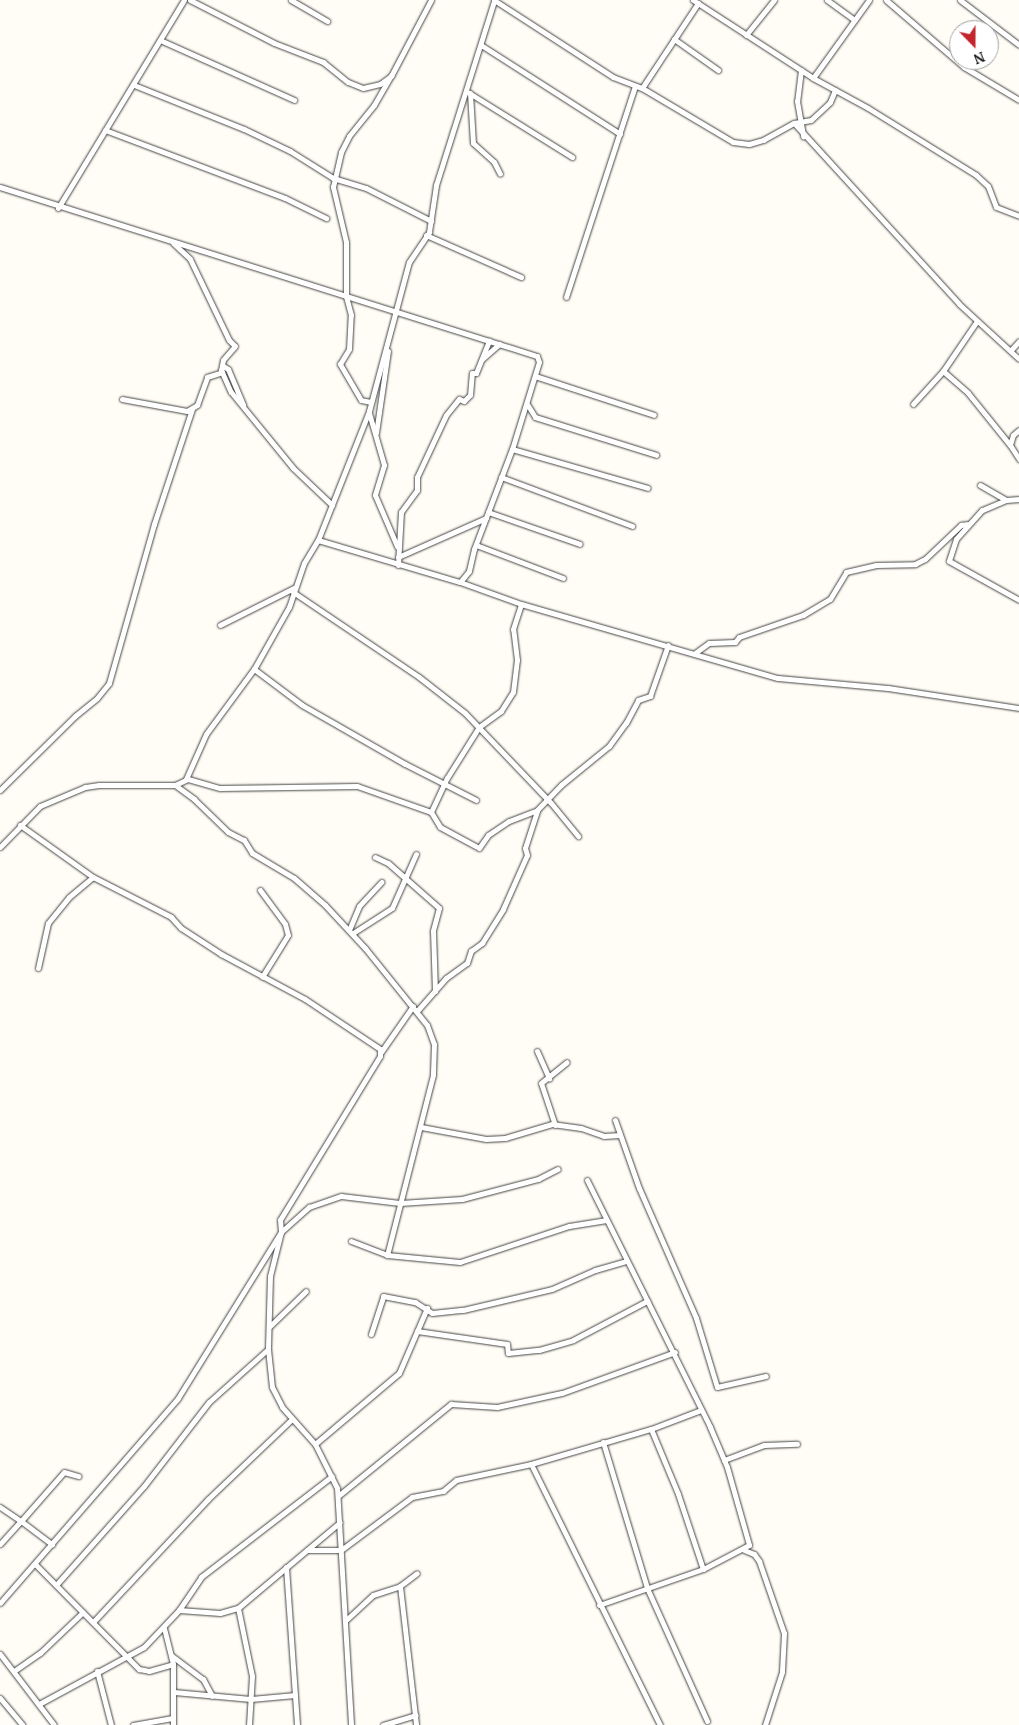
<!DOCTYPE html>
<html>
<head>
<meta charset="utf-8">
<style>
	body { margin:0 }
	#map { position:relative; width:1019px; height:1725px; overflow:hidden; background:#fffdf5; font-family:"PT Serif",serif }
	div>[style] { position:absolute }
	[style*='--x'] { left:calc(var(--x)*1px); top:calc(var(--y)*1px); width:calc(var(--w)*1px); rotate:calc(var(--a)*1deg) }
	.roads { filter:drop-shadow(0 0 1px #444) drop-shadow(0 0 1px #444) }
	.street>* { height:5px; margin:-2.5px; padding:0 2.5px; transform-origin:2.5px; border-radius:2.5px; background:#fff }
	span { translate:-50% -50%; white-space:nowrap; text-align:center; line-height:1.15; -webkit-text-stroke:5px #fff; paint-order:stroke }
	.north { position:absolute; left:949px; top:20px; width:50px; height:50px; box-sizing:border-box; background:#fff; border:1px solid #a0a0a0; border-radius:50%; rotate:158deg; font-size:14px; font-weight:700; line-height:20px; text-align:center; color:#111 }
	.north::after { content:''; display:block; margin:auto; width:18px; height:22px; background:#c4262e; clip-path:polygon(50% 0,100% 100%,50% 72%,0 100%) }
</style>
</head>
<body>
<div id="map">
	<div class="roads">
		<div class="street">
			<i style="--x:190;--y:0;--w:94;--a:27.1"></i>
			<i style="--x:274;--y:43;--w:53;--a:21.2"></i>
			<i style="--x:323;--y:62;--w:32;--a:39"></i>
			<i style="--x:348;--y:82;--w:16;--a:22"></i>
			<i style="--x:363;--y:88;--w:17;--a:-13"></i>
			<i style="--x:380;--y:84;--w:14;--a:-36"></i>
			<i style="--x:391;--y:76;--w:86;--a:-62.2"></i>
			<i style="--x:291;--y:0;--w:42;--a:30.3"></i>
			<i style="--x:494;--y:0;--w:142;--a:32.9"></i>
			<i style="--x:613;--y:77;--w:31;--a:21"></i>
			<i style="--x:642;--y:88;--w:102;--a:-56.6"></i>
			<i style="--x:693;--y:0;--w:143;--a:33"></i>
			<i style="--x:813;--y:78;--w:63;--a:28.6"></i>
			<i style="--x:868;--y:108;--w:127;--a:31.8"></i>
			<i style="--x:976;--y:175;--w:16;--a:43"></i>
			<i style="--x:988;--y:186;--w:22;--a:69"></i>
			<i style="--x:996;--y:207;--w:25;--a:21"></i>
			<i style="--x:827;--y:0;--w:34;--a:36"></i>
			<i style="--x:886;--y:0;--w:103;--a:40.7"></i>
			<i style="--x:964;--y:67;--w:64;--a:31"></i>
			<i style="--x:960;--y:0;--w:74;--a:37.3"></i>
			<i style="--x:746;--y:35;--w:45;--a:-51.3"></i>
			<i style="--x:674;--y:39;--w:54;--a:35.2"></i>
			<i style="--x:160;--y:40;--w:147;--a:24.1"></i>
			<i style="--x:481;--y:45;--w:165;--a:32.6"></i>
			<i style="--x:801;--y:70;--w:31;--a:97"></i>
			<i style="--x:797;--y:101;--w:36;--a:80"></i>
			<i style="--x:813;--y:78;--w:96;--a:-54.3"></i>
			<i style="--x:134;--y:85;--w:118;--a:21.8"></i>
			<i style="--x:244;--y:129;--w:51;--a:25.6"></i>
			<i style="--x:290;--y:151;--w:51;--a:32.1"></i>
			<i style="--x:333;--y:178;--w:34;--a:17"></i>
			<i style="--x:366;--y:188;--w:73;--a:26.9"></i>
			<i style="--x:642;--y:88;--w:106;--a:30.7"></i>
			<i style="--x:733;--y:142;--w:16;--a:7"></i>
			<i style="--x:749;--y:144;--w:15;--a:-16"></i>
			<i style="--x:763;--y:140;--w:35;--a:-29"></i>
			<i style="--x:794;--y:123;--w:245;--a:47.6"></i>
			<i style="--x:959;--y:304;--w:81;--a:42.5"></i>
			<i style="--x:466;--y:91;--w:125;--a:31.9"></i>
			<i style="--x:470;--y:93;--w:50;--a:86.6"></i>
			<i style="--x:473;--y:143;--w:28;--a:42"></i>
			<i style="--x:494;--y:162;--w:13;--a:63"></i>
			<i style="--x:794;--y:123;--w:17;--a:-10"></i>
			<i style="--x:811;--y:120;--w:26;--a:-43"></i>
			<i style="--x:830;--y:102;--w:13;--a:-67"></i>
			<i style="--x:105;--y:130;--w:192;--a:20.7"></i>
			<i style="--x:285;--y:198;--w:46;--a:26"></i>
			<i style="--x:0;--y:187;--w:563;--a:17.47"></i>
			<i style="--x:537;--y:356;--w:6;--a:72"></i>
			<i style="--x:539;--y:362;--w:91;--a:107.2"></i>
			<i style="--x:512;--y:449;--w:107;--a:110.8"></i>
			<i style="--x:474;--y:549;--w:23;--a:103"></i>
			<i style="--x:469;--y:571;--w:14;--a:129"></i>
			<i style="--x:58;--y:208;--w:243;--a:-58.8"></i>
			<i style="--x:426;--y:235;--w:104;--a:23.9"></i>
			<i style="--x:173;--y:243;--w:23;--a:43"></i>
			<i style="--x:190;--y:259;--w:90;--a:64.3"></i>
			<i style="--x:229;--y:340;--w:8;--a:45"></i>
			<i style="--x:235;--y:346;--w:18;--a:131"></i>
			<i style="--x:223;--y:360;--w:10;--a:101"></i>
			<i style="--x:221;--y:370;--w:24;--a:66"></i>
			<i style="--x:231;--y:392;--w:98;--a:50.8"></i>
			<i style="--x:293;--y:468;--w:54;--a:43.5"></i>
			<i style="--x:566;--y:297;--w:222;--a:-71.9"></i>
			<i style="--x:1011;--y:350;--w:12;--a:-48"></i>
			<i style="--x:482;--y:359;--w:23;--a:-41"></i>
			<i style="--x:223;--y:366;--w:6;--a:31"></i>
			<i style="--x:228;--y:369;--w:39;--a:67"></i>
			<i style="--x:943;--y:371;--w:33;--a:41"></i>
			<i style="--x:968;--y:393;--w:67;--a:51.1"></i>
			<i style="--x:535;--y:376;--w:125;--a:18.1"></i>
			<i style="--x:122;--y:399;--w:66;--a:10.5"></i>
			<i style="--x:187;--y:411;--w:12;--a:-31"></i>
			<i style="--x:197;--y:405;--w:30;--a:-70"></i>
			<i style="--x:207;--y:377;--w:16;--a:-18"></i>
			<i style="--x:371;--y:402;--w:10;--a:-169"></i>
			<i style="--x:361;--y:400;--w:42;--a:-120.3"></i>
			<i style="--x:340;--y:364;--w:17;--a:-59"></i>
			<i style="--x:349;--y:349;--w:34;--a:-87"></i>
			<i style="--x:351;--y:315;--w:20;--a:-105"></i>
			<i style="--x:346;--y:296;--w:54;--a:-90"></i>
			<i style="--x:346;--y:242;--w:57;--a:-103.3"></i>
			<i style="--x:333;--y:187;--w:36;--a:-77"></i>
			<i style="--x:341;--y:152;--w:18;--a:-63"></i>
			<i style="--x:349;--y:136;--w:40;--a:-51"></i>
			<i style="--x:374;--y:105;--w:34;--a:-60"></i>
			<i style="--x:527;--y:404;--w:15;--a:58"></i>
			<i style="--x:535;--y:417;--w:127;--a:17.4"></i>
			<i style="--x:913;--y:404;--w:45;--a:-47.7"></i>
			<i style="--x:943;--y:371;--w:60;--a:-55.8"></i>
			<i style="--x:369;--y:413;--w:54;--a:73.9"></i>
			<i style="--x:384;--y:465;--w:31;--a:107"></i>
			<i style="--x:375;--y:495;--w:56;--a:66.7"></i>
			<i style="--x:1019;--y:430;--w:8;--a:140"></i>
			<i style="--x:1013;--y:435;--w:10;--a:107"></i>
			<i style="--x:1010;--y:445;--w:17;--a:57"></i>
			<i style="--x:376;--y:433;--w:83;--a:-81.7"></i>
			<i style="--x:512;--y:449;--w:141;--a:16"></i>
			<i style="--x:501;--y:477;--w:140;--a:20.5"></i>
			<i style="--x:980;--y:485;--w:30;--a:30"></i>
			<i style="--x:1019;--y:499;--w:13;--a:176"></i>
			<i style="--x:1006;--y:500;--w:26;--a:157"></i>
			<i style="--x:982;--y:510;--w:39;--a:132"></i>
			<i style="--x:956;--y:539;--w:23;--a:108"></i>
			<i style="--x:949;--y:561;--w:80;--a:29.1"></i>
			<i style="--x:488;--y:512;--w:97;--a:19.2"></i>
			<i style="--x:318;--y:540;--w:148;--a:16.5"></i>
			<i style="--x:460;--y:582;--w:65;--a:19.8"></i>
			<i style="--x:521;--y:604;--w:267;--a:16.1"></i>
			<i style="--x:778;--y:678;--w:110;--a:5.2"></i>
			<i style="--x:888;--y:688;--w:133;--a:8.7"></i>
			<i style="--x:476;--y:545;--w:93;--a:20.8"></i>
			<i style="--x:398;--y:557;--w:96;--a:-23.9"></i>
			<i style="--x:398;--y:565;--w:53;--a:-86.8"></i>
			<i style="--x:401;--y:512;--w:27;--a:-54"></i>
			<i style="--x:417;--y:490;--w:13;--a:-90"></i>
			<i style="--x:417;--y:477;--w:68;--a:-64.9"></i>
			<i style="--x:446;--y:415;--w:21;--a:-51"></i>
			<i style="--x:459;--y:399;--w:5;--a:22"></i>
			<i style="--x:464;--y:401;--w:8;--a:-45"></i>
			<i style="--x:470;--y:395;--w:22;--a:-85"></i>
			<i style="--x:472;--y:373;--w:4;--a:0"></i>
			<i style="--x:476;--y:373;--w:35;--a:-68"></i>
			<i style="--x:293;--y:592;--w:152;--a:34"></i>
			<i style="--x:419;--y:677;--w:58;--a:38"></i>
			<i style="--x:465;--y:713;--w:124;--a:46.3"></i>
			<i style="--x:551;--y:803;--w:43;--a:50.7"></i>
			<i style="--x:220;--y:625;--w:83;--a:-26.6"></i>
			<i style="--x:695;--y:653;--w:17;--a:-36"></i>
			<i style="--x:709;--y:643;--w:26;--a:-2"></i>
			<i style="--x:735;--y:642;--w:6;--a:-51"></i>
			<i style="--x:739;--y:637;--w:68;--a:-19"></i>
			<i style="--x:803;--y:615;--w:31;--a:-31"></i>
			<i style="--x:830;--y:599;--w:31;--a:-59"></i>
			<i style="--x:846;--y:572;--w:31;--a:-13"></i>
			<i style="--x:876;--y:565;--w:39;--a:-1"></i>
			<i style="--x:915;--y:564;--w:11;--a:-27"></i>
			<i style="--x:925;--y:559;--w:50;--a:-43.4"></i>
			<i style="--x:961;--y:525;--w:7;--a:-8"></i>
			<i style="--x:186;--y:779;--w:49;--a:-66"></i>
			<i style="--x:206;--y:734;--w:81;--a:-53.6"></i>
			<i style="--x:175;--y:785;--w:24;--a:36"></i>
			<i style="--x:194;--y:799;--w:47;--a:44.1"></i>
			<i style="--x:228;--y:832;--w:18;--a:27"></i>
			<i style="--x:244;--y:840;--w:15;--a:58"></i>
			<i style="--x:252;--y:853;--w:49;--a:30.8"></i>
			<i style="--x:294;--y:878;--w:41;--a:41.1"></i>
			<i style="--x:325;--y:905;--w:59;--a:47.1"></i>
			<i style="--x:365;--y:948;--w:99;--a:51.2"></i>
			<i style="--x:427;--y:1025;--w:20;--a:70"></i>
			<i style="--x:434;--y:1044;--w:31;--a:92"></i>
			<i style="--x:433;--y:1075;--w:186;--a:104.3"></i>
			<i style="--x:0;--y:790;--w:105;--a:-44.6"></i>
			<i style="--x:75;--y:716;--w:28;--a:-39"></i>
			<i style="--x:97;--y:698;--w:19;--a:-51"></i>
			<i style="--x:109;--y:683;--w:165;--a:-74.2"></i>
			<i style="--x:154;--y:524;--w:121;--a:-71.7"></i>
			<i style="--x:476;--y:800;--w:80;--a:-153.1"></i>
			<i style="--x:405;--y:764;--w:119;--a:-150.2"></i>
			<i style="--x:302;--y:705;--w:60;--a:-143.1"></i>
			<i style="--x:254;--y:669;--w:71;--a:-60.6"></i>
			<i style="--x:289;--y:607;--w:46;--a:-71.2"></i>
			<i style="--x:304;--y:563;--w:27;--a:-59"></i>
			<i style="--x:318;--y:540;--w:139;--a:-68.4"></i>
			<i style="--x:369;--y:411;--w:154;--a:-75"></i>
			<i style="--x:409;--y:262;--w:36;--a:-56"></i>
			<i style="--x:429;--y:232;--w:48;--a:-81.5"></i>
			<i style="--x:436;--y:185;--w:193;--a:-72.5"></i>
			<i style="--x:431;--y:812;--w:17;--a:59"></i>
			<i style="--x:440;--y:827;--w:44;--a:28.3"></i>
			<i style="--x:479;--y:848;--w:16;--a:-55"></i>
			<i style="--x:488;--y:835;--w:25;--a:-34"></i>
			<i style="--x:509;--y:821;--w:30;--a:-21"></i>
			<i style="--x:537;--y:810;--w:35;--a:-46"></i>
			<i style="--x:561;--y:785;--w:62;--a:-39.1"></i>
			<i style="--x:609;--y:746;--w:29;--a:-54"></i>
			<i style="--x:626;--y:723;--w:26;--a:-62"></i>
			<i style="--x:638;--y:700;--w:13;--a:-18"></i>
			<i style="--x:650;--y:696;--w:54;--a:-70.6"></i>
			<i style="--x:431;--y:812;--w:38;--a:-65"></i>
			<i style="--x:447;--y:778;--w:60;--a:-57.9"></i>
			<i style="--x:479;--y:727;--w:27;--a:-36"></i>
			<i style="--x:501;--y:711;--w:22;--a:-58"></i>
			<i style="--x:513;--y:692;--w:32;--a:-83"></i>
			<i style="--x:517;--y:660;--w:31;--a:-97"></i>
			<i style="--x:513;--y:629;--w:26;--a:-72"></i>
			<i style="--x:20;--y:825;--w:90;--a:35.5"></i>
			<i style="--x:93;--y:877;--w:88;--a:27.1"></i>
			<i style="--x:171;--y:917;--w:15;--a:48"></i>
			<i style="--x:181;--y:928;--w:48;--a:33"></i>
			<i style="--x:221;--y:954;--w:95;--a:28.2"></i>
			<i style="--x:305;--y:999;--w:90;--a:33.7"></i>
			<i style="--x:380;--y:1049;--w:7;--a:90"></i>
			<i style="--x:380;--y:1056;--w:192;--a:121.4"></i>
			<i style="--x:280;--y:1220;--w:12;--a:85"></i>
			<i style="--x:281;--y:1232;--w:45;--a:104"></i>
			<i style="--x:270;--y:1276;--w:73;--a:91.6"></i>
			<i style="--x:268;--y:1349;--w:38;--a:84"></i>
			<i style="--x:272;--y:1387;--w:22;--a:63"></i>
			<i style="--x:282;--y:1407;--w:50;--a:48.3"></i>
			<i style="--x:315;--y:1444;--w:49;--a:63.4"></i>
			<i style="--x:337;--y:1488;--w:237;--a:86.6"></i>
			<i style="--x:0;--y:847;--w:57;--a:-45.7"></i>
			<i style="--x:40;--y:806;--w:49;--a:-22.9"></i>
			<i style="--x:85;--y:787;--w:14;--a:-8"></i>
			<i style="--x:99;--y:785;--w:76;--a:0"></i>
			<i style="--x:175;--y:785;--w:14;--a:-25"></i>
			<i style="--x:188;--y:779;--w:33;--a:16"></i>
			<i style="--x:220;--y:788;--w:137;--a:-0.8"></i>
			<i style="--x:357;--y:786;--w:78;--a:19.4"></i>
			<i style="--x:375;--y:857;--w:14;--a:25"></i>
			<i style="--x:388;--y:863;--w:68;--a:41.4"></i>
			<i style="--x:439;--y:908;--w:24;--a:105"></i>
			<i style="--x:433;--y:931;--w:60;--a:88.1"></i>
			<i style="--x:260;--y:890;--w:42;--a:53.7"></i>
			<i style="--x:285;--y:924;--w:11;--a:75"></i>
			<i style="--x:288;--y:935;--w:49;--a:121.8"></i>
			<i style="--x:349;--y:930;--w:26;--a:-67"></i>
			<i style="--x:359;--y:906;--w:33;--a:-47"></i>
			<i style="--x:353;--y:933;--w:46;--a:-32.7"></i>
			<i style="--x:392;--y:908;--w:59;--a:-66"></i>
			<i style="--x:38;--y:968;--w:46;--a:-77.5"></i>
			<i style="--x:48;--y:923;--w:33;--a:-51"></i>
			<i style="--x:69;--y:897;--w:31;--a:-40"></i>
			<i style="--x:417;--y:1011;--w:44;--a:-48.7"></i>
			<i style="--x:446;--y:978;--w:26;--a:-36"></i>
			<i style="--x:467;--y:963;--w:13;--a:-72"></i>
			<i style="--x:471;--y:951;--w:14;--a:-36"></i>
			<i style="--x:482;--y:943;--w:40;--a:-58"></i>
			<i style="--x:503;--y:909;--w:59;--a:-66"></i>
			<i style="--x:527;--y:855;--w:7;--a:-106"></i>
			<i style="--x:525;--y:848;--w:40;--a:-72"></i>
			<i style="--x:537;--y:1051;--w:30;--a:66"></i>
			<i style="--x:381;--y:1052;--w:56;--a:-55.2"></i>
			<i style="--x:615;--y:1120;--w:72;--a:70.6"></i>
			<i style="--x:639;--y:1188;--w:142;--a:66.3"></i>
			<i style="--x:696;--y:1318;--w:72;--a:73.1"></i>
			<i style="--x:717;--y:1387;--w:50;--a:-12.7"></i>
			<i style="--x:555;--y:1125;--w:44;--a:-108.4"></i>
			<i style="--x:541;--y:1083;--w:33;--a:-39"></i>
			<i style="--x:421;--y:1127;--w:66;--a:10.5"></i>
			<i style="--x:486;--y:1139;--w:19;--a:-3"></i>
			<i style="--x:505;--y:1138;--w:49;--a:-16.6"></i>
			<i style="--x:552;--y:1124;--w:29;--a:8"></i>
			<i style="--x:581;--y:1128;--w:24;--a:19"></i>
			<i style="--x:604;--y:1136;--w:16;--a:-4"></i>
			<i style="--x:587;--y:1180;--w:276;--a:63.5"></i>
			<i style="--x:710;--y:1427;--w:43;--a:67"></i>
			<i style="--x:727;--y:1467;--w:81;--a:74.2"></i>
			<i style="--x:749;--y:1545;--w:52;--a:152.4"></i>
			<i style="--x:703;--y:1569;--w:110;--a:160.9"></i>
			<i style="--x:351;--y:1241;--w:39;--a:21"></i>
			<i style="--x:387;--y:1255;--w:73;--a:5.5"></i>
			<i style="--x:460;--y:1262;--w:115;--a:-18.3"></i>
			<i style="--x:569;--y:1226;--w:38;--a:-9"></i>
			<i style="--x:270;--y:1326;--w:50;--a:-44.2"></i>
			<i style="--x:417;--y:1331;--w:91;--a:8.2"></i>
			<i style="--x:507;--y:1344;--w:9;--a:84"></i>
			<i style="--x:508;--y:1353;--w:31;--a:-6"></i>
			<i style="--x:539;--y:1350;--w:35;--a:-16"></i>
			<i style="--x:573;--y:1340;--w:84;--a:-27.8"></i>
			<i style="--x:371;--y:1334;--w:40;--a:-72"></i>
			<i style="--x:383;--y:1296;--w:33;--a:11"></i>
			<i style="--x:415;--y:1302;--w:20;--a:33"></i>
			<i style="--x:432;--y:1313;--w:31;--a:-6"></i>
			<i style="--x:463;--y:1310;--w:91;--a:-13.3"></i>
			<i style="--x:552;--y:1289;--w:47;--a:-23.8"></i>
			<i style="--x:595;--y:1270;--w:33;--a:-16"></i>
			<i style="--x:651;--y:1429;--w:70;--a:67.4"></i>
			<i style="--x:678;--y:1494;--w:79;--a:71.6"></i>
			<i style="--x:603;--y:1442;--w:152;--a:73.2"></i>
			<i style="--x:647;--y:1588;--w:146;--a:65.7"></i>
			<i style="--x:315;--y:1444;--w:110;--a:-40.2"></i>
			<i style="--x:399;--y:1373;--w:71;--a:-66.7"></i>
			<i style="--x:724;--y:1460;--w:43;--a:-20.6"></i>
			<i style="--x:764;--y:1445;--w:33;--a:-2"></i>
			<i style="--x:531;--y:1464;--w:291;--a:63.7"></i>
			<i style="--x:338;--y:1496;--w:146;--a:-39.2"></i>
			<i style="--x:451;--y:1404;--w:46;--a:3.7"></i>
			<i style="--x:497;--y:1407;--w:66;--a:-12.2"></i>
			<i style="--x:562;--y:1393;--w:120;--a:-19.9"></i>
			<i style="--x:0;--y:1507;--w:25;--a:34"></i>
			<i style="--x:21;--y:1521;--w:65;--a:-48.7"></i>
			<i style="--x:64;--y:1472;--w:15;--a:16"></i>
			<i style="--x:0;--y:1544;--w:31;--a:-48"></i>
			<i style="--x:21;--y:1521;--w:39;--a:37"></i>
			<i style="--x:307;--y:1550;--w:34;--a:0"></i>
			<i style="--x:341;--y:1550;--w:89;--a:-36.7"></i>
			<i style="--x:412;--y:1497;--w:32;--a:-11"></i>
			<i style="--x:443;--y:1491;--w:17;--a:-40"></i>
			<i style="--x:456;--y:1480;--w:77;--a:-12"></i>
			<i style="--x:531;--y:1464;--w:125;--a:-16.3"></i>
			<i style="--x:651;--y:1429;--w:53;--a:-20.8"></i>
			<i style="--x:744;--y:1550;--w:11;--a:22"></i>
			<i style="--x:754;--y:1554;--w:9;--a:54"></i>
			<i style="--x:759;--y:1561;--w:76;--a:70.9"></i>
			<i style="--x:784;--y:1633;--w:39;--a:93"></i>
			<i style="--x:782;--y:1672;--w:56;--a:107.8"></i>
			<i style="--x:35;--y:1564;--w:148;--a:45.3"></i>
			<i style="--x:139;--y:1669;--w:10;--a:11"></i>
			<i style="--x:149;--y:1671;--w:25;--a:-16"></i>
			<i style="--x:286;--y:1567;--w:158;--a:86"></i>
			<i style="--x:56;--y:1585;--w:132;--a:-48.4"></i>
			<i style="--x:144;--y:1486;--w:106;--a:-52.3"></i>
			<i style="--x:209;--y:1402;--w:79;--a:-41.9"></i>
			<i style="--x:400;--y:1586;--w:140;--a:83.4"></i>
			<i style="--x:0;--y:1603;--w:271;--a:-49"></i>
			<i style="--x:178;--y:1398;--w:195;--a:-58.2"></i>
			<i style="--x:281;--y:1232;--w:38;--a:-42"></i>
			<i style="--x:309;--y:1207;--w:34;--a:-19"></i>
			<i style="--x:341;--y:1196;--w:59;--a:6.8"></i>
			<i style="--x:400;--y:1203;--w:62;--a:-3.7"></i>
			<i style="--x:462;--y:1199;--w:79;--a:-14.7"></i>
			<i style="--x:538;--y:1179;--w:22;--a:-27"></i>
			<i style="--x:238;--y:1608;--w:69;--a:78.4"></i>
			<i style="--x:252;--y:1676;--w:49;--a:93.5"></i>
			<i style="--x:179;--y:1610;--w:41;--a:4.2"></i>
			<i style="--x:220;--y:1613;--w:19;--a:-16"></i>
			<i style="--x:238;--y:1608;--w:133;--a:-40.1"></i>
			<i style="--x:94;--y:1621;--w:167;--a:-46.9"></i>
			<i style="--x:208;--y:1499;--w:116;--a:-43.6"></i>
			<i style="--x:345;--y:1621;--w:38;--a:-43"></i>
			<i style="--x:373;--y:1595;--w:28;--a:-18"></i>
			<i style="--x:400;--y:1586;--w:21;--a:-37"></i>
			<i style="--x:164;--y:1628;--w:37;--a:76"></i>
			<i style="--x:173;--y:1664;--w:61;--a:90"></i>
			<i style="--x:0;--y:1654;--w:89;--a:52.7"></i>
			<i style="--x:172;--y:1656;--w:39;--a:37"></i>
			<i style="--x:203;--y:1679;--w:19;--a:62"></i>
			<i style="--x:14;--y:1671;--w:32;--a:-35"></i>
			<i style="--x:40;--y:1653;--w:59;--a:-43.6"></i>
			<i style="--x:97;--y:1671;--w:56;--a:75.5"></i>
			<i style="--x:174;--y:1692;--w:77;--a:5.2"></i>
			<i style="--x:251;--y:1699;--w:44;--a:-5.2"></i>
			<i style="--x:0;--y:1698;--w:35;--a:50"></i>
			<i style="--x:39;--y:1704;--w:119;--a:-28.5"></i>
			<i style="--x:144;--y:1647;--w:51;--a:-46.6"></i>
			<i style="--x:179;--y:1610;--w:40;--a:-56"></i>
			<i style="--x:201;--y:1577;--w:165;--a:-37.6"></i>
			<i style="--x:133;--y:1725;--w:40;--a:-10"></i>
			<i style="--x:383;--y:1725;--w:34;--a:-17"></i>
		</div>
	</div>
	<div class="north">N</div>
</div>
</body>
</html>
